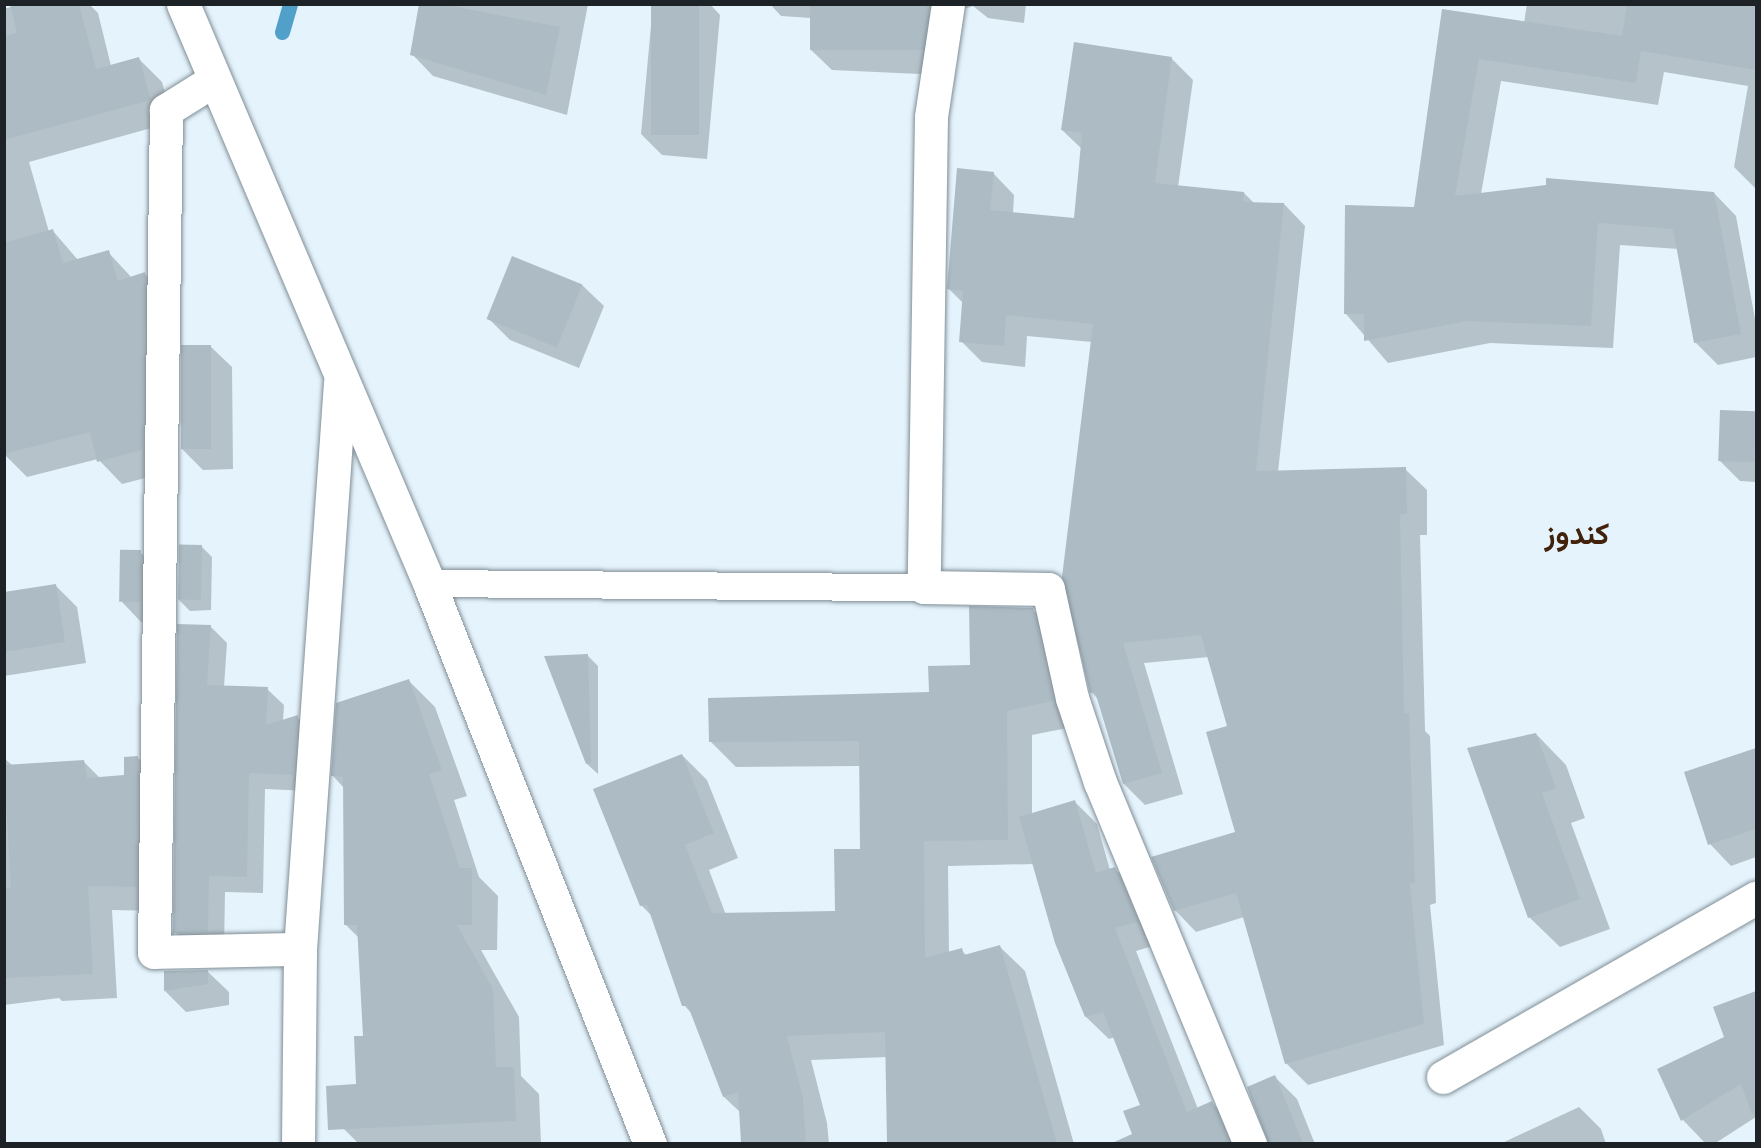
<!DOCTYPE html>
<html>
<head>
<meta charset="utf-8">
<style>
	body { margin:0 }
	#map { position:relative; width:1761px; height:1148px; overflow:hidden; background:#e4f3fc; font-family:"Varela Round",Vazirmatn,sans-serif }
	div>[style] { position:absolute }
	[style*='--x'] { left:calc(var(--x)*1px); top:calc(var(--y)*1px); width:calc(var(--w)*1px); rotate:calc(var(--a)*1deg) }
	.shadow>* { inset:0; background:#0003 }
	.stream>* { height:15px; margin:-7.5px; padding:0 7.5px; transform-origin:7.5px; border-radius:7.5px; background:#51a0ca }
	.building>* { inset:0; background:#adbcc4; transform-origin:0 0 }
	.roads { filter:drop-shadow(0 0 2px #808e96) drop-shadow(0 0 2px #808e96) }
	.lane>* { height:27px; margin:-13.5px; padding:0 13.5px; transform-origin:13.5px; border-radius:13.5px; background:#fff }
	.street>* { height:33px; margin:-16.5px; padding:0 16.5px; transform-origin:16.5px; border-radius:16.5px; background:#fff }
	span { translate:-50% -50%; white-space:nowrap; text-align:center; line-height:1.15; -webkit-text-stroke:6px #e4f3fc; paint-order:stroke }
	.town-label { font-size:30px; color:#42220b; font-weight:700 }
	.frame { position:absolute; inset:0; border:6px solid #1d2226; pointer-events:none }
</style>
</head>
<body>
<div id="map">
	<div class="shadow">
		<i style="clip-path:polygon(20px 4px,89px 4px,98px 13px,111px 66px,139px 59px,162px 82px,173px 122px,29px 162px,49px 232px,53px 231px,78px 260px,108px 252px,132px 278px,145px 274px,167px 296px,165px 473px,122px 484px,98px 459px,27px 477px,4px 454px,4px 9px)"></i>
		<i style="clip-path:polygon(421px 4px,588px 4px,567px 115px,433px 76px,412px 54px)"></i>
		<i style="clip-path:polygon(653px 4px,710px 4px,720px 15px,707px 159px,662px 155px,641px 134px)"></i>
		<i style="clip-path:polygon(770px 4px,1026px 4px,1024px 23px,988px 18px,973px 6px,951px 14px,942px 75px,832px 70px,810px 49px,811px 18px,781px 16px)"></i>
		<i style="clip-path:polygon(1527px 4px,1756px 4px,1756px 189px,1734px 167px,1748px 86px,1664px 72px,1658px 105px,1501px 81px,1481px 194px,1714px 193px,1736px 216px,1756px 324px,1756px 357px,1718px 365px,1695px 342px,1679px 249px,1620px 245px,1613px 348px,1490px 343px,1388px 363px,1346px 314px,1415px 209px,1444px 11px,1524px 23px)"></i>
		<i style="clip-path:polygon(1171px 58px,1193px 80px,1178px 187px,1244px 193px,1254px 203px,1284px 204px,1305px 226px,1278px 472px,1405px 469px,1427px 490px,1427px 535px,1420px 535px,1425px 731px,1430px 736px,1436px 903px,1430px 905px,1444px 1045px,1308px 1085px,1286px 1063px,1244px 917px,1196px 932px,1175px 910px,1237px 833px,1229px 727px,1209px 657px,1144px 663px,1183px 794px,1145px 805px,1124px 784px,1099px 700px,1091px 692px,1092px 342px,1027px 336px,1025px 367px,982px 362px,961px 341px,964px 304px,949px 289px,993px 173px,1014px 195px,1013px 214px,1076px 220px,1082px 149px,1062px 130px)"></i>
		<i style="clip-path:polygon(582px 285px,604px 306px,579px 368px,510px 340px,489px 319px)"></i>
		<i style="clip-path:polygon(210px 346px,232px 367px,233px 469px,203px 470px,181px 448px)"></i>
		<i style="clip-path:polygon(1721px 411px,1756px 412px,1756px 482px,1740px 481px,1719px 460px)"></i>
		<i style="clip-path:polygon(202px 547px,212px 557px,211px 610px,190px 611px,179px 600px)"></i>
		<i style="clip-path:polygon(140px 552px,159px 571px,159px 621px,141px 622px,122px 602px)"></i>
		<i style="clip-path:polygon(56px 586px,77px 607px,86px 663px,4px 676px,4px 593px)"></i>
		<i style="clip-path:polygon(1032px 609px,1057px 634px,1077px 726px,1032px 735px,1032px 815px,1075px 802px,1097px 824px,1110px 870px,1115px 869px,1137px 892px,1159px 944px,1136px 951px,1198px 1109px,1212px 1103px,1234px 1126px,1242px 1144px,1138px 1144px,1125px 1112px,1142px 1106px,1115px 1037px,1109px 1039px,1086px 1017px,1034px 864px,948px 866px,949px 953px,961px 950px,967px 956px,1000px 947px,1025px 971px,1074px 1144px,895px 1144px,889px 1137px,887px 1057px,811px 1060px,827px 1123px,829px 1144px,742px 1144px,741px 1113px,724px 1097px,692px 1014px,684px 1005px,653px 917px,641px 905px,682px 755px,707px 780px,738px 858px,709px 870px,726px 915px,836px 913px,861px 851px,861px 766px,736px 767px,711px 742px,930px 694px,971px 667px)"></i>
		<i style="clip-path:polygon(210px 626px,227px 643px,224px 687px,267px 689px,284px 705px,283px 721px,297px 717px,314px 733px,310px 791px,265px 789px,263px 893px,225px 892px,224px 948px,191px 949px,175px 932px)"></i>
		<i style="clip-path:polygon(588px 656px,598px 666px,598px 774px,587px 764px)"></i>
		<i style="clip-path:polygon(409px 681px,435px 707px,467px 796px,454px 800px,479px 877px,498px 896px,497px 950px,481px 950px,519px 1017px,521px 1076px,539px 1094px,541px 1144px,359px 1144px,343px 1128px,358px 1086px,365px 1037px,360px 939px,345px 924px,344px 788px,333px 776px)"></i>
		<i style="clip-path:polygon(1536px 734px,1566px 765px,1585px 818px,1571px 823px,1610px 929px,1560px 947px,1529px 917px)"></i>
		<i style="clip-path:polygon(1756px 749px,1756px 857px,1731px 866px,1710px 844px,1686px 773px)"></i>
		<i style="clip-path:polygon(137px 757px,162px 782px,160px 911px,112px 910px,117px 998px,62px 1001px,59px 998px,4px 1005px,4px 758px,13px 766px,83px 761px,101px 779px,125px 776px)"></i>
		<i style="clip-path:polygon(207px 971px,229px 992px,229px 1005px,186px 1012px,165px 991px)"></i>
		<i style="clip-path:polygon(1756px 993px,1756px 1117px,1714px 1144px,1706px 1144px,1683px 1120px,1659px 1069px,1726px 1038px,1715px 1008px)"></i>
		<i style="clip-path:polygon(1275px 1077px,1297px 1099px,1315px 1144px,1268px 1144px)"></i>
		<i style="clip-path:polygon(1579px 1107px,1601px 1129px,1606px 1144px,1500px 1144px)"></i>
	</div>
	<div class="stream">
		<i style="--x:282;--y:32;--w:29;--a:-74"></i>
	</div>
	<div class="building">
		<i style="clip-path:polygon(10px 4px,79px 4px,96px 69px,139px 57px,151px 100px,4px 140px,4px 36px,17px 33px)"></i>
		<i style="clip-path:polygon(419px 4px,441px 4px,560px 27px,546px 95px,410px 55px)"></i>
		<i style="left:651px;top:4px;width:48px;height:131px"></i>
		<i style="left:810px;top:4px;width:119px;height:46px"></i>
		<i style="clip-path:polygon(1627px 4px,1756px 4px,1756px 70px,1641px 51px,1636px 83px,1479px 59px,1455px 196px,1546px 185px,1546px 178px,1714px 192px,1741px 334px,1694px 343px,1673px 229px,1598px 223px,1591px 326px,1467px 321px,1364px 341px,1364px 314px,1344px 314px,1345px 205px,1414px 207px,1442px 9px,1622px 36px)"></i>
		<i style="clip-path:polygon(1074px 42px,1172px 57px,1155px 183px,1244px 192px,1243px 202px,1284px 203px,1256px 471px,1406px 467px,1407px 514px,1400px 514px,1404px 714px,1409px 713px,1415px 882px,1410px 884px,1424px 1024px,1285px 1064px,1236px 893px,1174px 911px,1151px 857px,1235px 832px,1206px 732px,1227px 726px,1201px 635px,1123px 643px,1162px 773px,1123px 784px,1095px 692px,1090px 693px,1062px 577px,1093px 324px,1006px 315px,1004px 346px,959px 342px,963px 291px,947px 289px,957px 168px,994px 172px,990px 210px,1074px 218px,1082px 133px,1061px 130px)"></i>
		<i style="clip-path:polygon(53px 229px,63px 263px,109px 250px,118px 281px,145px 272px,142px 450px,97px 462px,90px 432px,4px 454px,4px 243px)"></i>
		<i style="left:512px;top:256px;width:76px;height:68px;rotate:22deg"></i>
		<i style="left:181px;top:345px;width:30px;height:104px"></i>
		<i style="left:1720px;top:410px;width:36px;height:51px;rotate:2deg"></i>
		<i style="left:202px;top:545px;width:55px;height:23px;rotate:91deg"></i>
		<i style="left:141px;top:550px;width:52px;height:21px;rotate:91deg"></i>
		<i style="clip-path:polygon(56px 584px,65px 642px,4px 652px,4px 592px)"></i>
		<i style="clip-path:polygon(969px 606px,1033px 608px,1053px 701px,1007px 711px,1008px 840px,924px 841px,925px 958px,962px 948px,964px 955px,1000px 945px,1057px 1143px,887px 1143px,885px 1032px,787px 1036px,803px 1098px,806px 1143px,741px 1143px,738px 1092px,723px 1097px,688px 1006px,682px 1006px,647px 905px,640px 906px,593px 789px,682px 754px,714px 833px,685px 845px,712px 913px,835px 911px,834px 849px,860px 849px,859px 741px,709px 742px,708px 698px,929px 692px,928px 666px,970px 665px)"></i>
		<i style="clip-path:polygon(177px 624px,211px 625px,207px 685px,268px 687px,266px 725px,298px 715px,293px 775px,249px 773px,247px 877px,209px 876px,208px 932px,173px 933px)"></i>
		<i style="clip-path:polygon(588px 654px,591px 763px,586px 764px,544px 656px)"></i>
		<i style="clip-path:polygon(409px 679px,442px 770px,429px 774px,460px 868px,472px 868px,472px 925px,457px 925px,493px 989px,496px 1067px,514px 1067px,516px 1121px,328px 1130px,326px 1086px,356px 1084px,354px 1036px,363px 1036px,357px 925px,344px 925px,343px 777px,331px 776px,336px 703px)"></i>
		<i style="clip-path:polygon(1536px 733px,1556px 788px,1542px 793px,1580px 899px,1528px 918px,1467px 748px)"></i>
		<i style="clip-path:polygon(1756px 748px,1756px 829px,1708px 845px,1684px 772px)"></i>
		<i style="clip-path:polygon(138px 756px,136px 887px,88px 886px,93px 974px,4px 978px,4px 888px,11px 888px,4px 765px,84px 760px,87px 778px,124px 775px,124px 757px)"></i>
		<i style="clip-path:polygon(1075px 800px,1096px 873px,1115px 867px,1138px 922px,1115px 928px,1187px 1112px,1212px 1101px,1229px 1143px,1112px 1143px,1132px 1134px,1123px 1111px,1140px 1105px,1103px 1012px,1085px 1017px,1055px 943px,1019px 817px)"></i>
		<i style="clip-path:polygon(208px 970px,208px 984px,164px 991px,164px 971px)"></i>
		<i style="clip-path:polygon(1756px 991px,1756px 1113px,1752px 1114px,1741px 1084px,1681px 1121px,1657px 1069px,1724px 1037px,1713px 1007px)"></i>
		<i style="clip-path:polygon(1275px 1075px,1303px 1143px,1268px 1143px,1247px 1087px)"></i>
	</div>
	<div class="roads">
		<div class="lane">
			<i style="--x:429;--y:583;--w:495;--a:0.5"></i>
		</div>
		<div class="street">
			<i style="--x:183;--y:4;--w:629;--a:66.98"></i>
			<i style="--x:429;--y:583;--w:603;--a:68.5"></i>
			<i style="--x:948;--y:4;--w:114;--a:98.6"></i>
			<i style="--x:931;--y:117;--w:470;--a:90.9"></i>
			<i style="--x:924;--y:587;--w:124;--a:0.9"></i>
			<i style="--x:1048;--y:589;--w:112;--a:77.6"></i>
			<i style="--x:1072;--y:698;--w:89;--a:71.6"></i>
			<i style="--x:1100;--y:782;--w:392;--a:67.5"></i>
			<i style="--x:214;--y:80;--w:57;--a:148"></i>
			<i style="--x:166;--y:110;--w:842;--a:90.82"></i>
			<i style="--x:154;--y:952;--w:146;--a:-1.2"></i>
			<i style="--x:1443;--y:1077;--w:361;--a:-29.8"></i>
			<i style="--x:298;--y:1144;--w:195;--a:-89.4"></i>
			<i style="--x:300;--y:949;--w:568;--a:-85.96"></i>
		</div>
	</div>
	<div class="town-label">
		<span style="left:1577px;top:535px">کندوز</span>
	</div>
	<div class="frame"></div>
</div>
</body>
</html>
